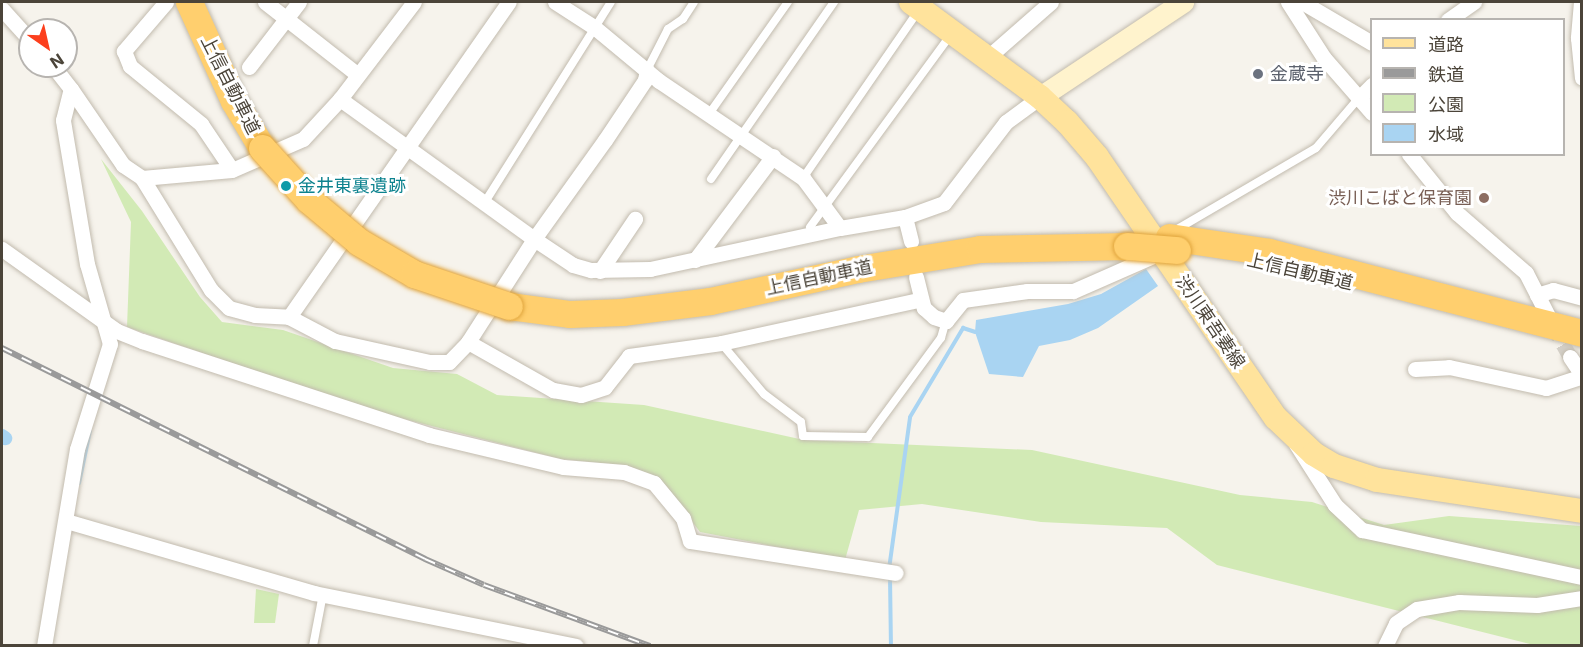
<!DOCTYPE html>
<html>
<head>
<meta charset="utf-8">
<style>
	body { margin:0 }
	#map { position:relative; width:1583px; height:647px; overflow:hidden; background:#f6f3ec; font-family:Inter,"Noto Sans JP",sans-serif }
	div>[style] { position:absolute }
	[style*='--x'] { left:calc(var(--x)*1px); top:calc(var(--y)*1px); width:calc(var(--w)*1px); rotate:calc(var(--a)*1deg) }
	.green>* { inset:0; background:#d2eab5 }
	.water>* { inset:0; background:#a9d4f2 }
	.stream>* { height:4px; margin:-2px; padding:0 2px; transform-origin:2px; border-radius:2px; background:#a9d4f2 }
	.canal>* { height:14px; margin:-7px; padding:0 7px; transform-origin:7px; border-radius:7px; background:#a9d4f2 }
	.street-tunnel>* { height:15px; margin-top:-7.5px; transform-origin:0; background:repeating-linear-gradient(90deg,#d4d0c8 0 15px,transparent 0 23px) }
	.roads { filter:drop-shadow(0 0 2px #c2bbae) drop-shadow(0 0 2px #c2bbae) }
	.lane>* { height:8px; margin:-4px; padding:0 4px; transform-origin:4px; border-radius:4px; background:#fff }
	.street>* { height:15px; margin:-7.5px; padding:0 7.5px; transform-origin:7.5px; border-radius:7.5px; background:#fff }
	.secondary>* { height:21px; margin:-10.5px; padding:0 10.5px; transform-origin:10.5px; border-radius:10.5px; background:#fff3cd }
	.primary>* { height:24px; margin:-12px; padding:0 12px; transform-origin:12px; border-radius:12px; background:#ffe39c }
	.highway>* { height:27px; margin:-13.5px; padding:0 13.5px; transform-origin:13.5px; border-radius:13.5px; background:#ffcf6e }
	.rail>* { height:6px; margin-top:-3px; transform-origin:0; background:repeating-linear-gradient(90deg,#fff 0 11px,#9a9a9a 0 22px); box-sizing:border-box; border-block:2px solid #9a9a9a }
	.bridges { filter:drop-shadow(0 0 2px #e0a43c) drop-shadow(0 0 2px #e0a43c) }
	.highway-bridge>* { height:27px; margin:-13.5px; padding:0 13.5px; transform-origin:13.5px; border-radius:13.5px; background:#ffcf6e }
	.dots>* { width:16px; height:16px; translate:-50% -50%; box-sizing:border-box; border:3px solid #fff; border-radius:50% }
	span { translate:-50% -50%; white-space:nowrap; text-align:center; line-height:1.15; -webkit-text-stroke:6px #fff; paint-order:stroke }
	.worship-label { font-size:18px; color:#5b616d }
	.left { translate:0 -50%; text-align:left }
	.street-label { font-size:18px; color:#4b4439 }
	.culture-label { font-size:18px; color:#0d838f }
	.education-label { font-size:18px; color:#785e54 }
	.right { translate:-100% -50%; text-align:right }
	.frame { position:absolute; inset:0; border:3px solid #4b4439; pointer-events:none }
	.legend { position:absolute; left:1370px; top:18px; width:195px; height:138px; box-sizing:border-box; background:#fff; border:2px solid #b7b4b0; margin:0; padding:8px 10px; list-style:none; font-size:18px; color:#4b4439 }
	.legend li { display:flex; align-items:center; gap:12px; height:30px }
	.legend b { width:30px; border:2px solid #b7b4b0 }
	.north { position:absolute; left:18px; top:18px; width:60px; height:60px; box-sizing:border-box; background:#fff; border:2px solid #b7b4b0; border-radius:50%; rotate:146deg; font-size:16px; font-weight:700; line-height:24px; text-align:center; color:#4b4439 }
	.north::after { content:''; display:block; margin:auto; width:21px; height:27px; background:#fc3f1d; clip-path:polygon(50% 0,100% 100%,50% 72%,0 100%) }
</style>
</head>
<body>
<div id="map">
	<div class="green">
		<i style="clip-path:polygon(101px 159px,142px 211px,200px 297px,222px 322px,283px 330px,393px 368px,457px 374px,497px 395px,644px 405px,804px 440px,1032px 450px,1240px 495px,1312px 502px,1384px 525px,1449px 516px,1581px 526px,1581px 645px,1534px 645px,1217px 565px,1167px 528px,1041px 522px,922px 504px,859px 510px,845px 560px,700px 532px,663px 483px,629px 466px,561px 459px,365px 409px,127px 327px,131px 222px)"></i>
		<i style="clip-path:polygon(256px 589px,279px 594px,275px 623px,254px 623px)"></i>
	</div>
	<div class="water">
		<i style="clip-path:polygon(1146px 269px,1158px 286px,1098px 328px,1070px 340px,1039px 346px,1023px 377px,989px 374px,975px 332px,976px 320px,1068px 304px,1101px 294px)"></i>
	</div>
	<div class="stream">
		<i style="--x:79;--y:483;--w:53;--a:-78.1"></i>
		<i style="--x:889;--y:569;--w:153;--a:-82.1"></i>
		<i style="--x:910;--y:417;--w:104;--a:-59.2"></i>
		<i style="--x:963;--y:328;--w:13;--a:18"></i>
		<i style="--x:890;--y:577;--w:69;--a:89.2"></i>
	</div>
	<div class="canal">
		<i style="--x:2;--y:436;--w:4;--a:34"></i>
	</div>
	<div class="street-tunnel">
		<i style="--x:1552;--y:324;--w:38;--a:61"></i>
	</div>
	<div class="roads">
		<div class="lane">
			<i style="--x:647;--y:70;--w:46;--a:-62.9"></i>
			<i style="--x:668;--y:29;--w:18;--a:-34"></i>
			<i style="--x:683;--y:19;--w:20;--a:-57"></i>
			<i style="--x:709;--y:114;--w:137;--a:-54.8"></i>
			<i style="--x:803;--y:178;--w:204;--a:-55.4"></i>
			<i style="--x:711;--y:179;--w:216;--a:-55.2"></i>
			<i style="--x:485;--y:202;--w:236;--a:-57.8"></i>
			<i style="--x:810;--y:227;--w:237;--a:-53.8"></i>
			<i style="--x:1174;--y:231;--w:164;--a:-30.3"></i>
			<i style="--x:1316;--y:148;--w:65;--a:-49.4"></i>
			<i style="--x:721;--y:343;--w:67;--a:49.9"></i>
			<i style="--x:764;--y:394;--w:46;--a:37.1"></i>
			<i style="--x:801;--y:422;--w:14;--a:82"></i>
			<i style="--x:803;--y:436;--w:65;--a:0.9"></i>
			<i style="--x:868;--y:437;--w:123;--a:-53.6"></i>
			<i style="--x:941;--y:338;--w:18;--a:-74"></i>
			<i style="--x:313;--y:646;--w:53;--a:-79.1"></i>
		</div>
		<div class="street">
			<i style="--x:166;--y:2;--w:65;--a:130.6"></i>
			<i style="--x:124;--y:51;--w:16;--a:68"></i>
			<i style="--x:130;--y:66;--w:92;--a:39.2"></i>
			<i style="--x:201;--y:124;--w:55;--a:56"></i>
			<i style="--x:265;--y:2;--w:118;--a:38.1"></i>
			<i style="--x:555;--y:2;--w:46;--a:32.7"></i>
			<i style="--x:594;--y:27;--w:85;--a:39.7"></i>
			<i style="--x:659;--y:81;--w:174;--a:34"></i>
			<i style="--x:803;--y:178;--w:62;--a:53.5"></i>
			<i style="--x:840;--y:228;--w:66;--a:-9.6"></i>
			<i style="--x:905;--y:217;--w:25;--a:76"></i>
			<i style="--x:1288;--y:2;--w:67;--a:57.3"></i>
			<i style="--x:1324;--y:58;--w:73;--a:48.9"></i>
			<i style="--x:1302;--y:2;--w:81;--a:30.4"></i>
			<i style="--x:1581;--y:2;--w:36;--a:95"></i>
			<i style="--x:1578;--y:38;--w:40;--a:84.3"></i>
			<i style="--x:2;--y:9;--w:42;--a:47.9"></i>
			<i style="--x:1448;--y:20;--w:32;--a:-35"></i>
			<i style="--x:987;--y:58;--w:85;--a:-41.2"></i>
			<i style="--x:249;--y:67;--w:82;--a:-52.4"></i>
			<i style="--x:71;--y:89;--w:92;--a:55.6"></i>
			<i style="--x:123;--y:165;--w:23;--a:34"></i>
			<i style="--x:142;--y:178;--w:90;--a:-5.1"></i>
			<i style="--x:232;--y:170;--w:77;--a:-23.6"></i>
			<i style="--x:303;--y:139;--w:54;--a:-47.2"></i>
			<i style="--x:340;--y:99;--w:122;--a:-52.7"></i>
			<i style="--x:340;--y:99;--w:239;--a:35.8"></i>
			<i style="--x:534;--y:239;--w:47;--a:33.7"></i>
			<i style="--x:573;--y:265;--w:19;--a:16"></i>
			<i style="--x:591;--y:270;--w:59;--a:-1"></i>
			<i style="--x:650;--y:269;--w:194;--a:-12.2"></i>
			<i style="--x:1358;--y:99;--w:20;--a:-45"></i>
			<i style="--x:1409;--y:154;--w:76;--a:50.9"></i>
			<i style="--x:1457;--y:213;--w:91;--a:41"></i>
			<i style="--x:1526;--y:273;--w:48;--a:62.9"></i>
			<i style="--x:142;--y:178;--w:132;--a:58.4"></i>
			<i style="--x:211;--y:290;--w:25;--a:45"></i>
			<i style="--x:229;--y:308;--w:27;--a:15"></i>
			<i style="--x:255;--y:315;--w:34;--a:3"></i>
			<i style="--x:289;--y:317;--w:52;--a:27.6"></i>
			<i style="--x:335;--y:341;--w:97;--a:12.5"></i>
			<i style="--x:430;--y:362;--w:19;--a:0"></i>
			<i style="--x:449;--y:362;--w:28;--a:-46"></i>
			<i style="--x:468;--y:342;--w:122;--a:-57.3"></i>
			<i style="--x:534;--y:239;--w:122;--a:-54.4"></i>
			<i style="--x:605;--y:140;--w:72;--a:-56.3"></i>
			<i style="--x:645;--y:80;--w:10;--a:-79"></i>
			<i style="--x:905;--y:217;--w:41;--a:-19.7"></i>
			<i style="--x:944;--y:203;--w:102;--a:-52.6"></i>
			<i style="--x:1006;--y:122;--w:42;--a:-36.3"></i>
			<i style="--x:2;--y:249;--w:141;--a:35.5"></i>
			<i style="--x:117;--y:331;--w:27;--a:22"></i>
			<i style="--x:142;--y:341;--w:302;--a:18.1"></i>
			<i style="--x:429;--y:435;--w:138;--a:13.4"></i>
			<i style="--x:563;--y:467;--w:61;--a:4.7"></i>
			<i style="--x:624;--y:472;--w:32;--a:20"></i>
			<i style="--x:654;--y:483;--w:45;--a:50.4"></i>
			<i style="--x:683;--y:518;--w:24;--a:73"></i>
			<i style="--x:690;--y:541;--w:208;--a:8.8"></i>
			<i style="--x:695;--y:260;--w:130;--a:-53.1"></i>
			<i style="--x:600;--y:271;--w:63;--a:-56.1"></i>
			<i style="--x:916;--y:277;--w:32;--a:76"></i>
			<i style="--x:924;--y:308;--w:13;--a:42"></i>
			<i style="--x:934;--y:317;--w:13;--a:18"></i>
			<i style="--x:946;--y:321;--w:27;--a:-51"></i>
			<i style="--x:963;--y:300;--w:65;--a:-8"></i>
			<i style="--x:1027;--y:291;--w:46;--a:0"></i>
			<i style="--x:1073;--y:291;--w:95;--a:-23.6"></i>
			<i style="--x:1537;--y:295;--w:17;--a:-17"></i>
			<i style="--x:1553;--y:290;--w:30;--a:15"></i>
			<i style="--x:289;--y:317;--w:384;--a:-55.1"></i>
			<i style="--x:468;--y:342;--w:98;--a:29.5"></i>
			<i style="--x:553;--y:390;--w:28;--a:10"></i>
			<i style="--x:581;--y:395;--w:25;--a:-18"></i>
			<i style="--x:605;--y:387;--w:39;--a:-52"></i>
			<i style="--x:629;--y:356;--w:93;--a:-8"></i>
			<i style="--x:721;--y:343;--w:203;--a:-12.3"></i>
			<i style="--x:1570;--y:357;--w:22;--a:56"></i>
			<i style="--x:1415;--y:369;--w:34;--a:-3"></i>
			<i style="--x:1449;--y:367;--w:99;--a:12.2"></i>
			<i style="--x:1546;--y:388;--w:38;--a:-18"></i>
			<i style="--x:1296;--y:444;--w:72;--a:57.4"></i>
			<i style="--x:1335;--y:505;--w:37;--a:43"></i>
			<i style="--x:1362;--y:530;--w:225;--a:12.1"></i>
			<i style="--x:66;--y:521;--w:258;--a:16.2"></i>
			<i style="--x:314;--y:593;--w:267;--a:11.4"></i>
			<i style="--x:44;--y:646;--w:200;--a:-80.5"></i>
			<i style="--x:77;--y:449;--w:110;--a:-72.6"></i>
			<i style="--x:110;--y:344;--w:83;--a:-106"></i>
			<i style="--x:87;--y:264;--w:146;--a:-99.5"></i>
			<i style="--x:63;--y:120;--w:32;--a:-76"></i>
			<i style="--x:71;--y:89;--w:29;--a:-128"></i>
			<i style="--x:1385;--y:646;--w:25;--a:-64"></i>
			<i style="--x:1396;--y:623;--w:25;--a:-34"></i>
			<i style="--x:1417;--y:609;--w:43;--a:-9.5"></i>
			<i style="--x:1459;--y:602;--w:78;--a:2.2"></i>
			<i style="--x:1537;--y:605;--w:46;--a:-8.8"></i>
		</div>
		<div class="secondary">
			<i style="--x:1040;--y:97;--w:172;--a:-33.6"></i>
		</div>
		<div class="primary">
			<i style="--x:911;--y:2;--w:160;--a:36.4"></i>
			<i style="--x:1040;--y:97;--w:37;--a:43"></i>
			<i style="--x:1067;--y:122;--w:46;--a:49.4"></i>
			<i style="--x:1097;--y:157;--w:316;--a:55.6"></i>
			<i style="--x:1276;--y:418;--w:52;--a:43.5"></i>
			<i style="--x:1314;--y:454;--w:23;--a:31"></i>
			<i style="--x:1334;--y:466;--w:45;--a:18"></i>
			<i style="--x:1377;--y:480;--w:207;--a:8.6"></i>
		</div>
		<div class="highway">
			<i style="--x:189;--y:2;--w:109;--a:65.6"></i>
			<i style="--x:234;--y:101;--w:55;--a:59.2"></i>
			<i style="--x:1169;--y:237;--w:101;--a:8.5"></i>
			<i style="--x:1269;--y:252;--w:323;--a:14.5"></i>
			<i style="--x:509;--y:306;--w:62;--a:7.5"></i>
			<i style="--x:570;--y:314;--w:52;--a:-2.2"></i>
			<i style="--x:622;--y:312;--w:89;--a:-7.1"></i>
			<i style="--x:710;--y:301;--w:151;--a:-12.2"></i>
			<i style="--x:858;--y:269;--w:124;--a:-9.3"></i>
			<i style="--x:980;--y:249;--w:147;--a:-1.2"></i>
		</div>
	</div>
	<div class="rail">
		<i style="--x:2;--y:348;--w:473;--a:26.5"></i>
		<i style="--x:425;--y:559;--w:64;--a:23.8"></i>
		<i style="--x:484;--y:585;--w:177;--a:20.2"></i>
	</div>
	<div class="bridges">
		<div class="highway-bridge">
			<i style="--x:262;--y:148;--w:70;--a:47.9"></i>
			<i style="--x:309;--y:200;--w:65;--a:40"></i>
			<i style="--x:359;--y:242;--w:64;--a:30.2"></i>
			<i style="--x:414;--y:274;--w:100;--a:18.6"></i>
			<i style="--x:1127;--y:246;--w:50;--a:4.6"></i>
		</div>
	</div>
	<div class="dots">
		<i style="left:1258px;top:74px;background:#6b7280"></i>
		<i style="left:286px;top:186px;background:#0f9aa8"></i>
		<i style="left:1484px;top:198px;background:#8d6e63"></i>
	</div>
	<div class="worship-label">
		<span class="left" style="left:1270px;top:74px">金蔵寺</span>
	</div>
	<div class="street-label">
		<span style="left:230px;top:85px;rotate:63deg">上信自動車道</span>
		<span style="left:1300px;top:272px;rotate:13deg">上信自動車道</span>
		<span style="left:819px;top:278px;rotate:-12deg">上信自動車道</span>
		<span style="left:1210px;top:322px;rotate:56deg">渋川東吾妻線</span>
	</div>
	<div class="culture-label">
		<span class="left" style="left:298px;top:186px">金井東裏遺跡</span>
	</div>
	<div class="education-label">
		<span class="right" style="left:1472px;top:198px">渋川こばと保育園</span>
	</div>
	<div class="frame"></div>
	<ul class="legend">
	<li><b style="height:8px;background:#ffe39c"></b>道路</li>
	<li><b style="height:8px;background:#9a9a9a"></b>鉄道</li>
	<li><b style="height:16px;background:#d2eab5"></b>公園</li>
	<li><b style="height:16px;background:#a9d4f2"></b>水域</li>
	</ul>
	<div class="north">N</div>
</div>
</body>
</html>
